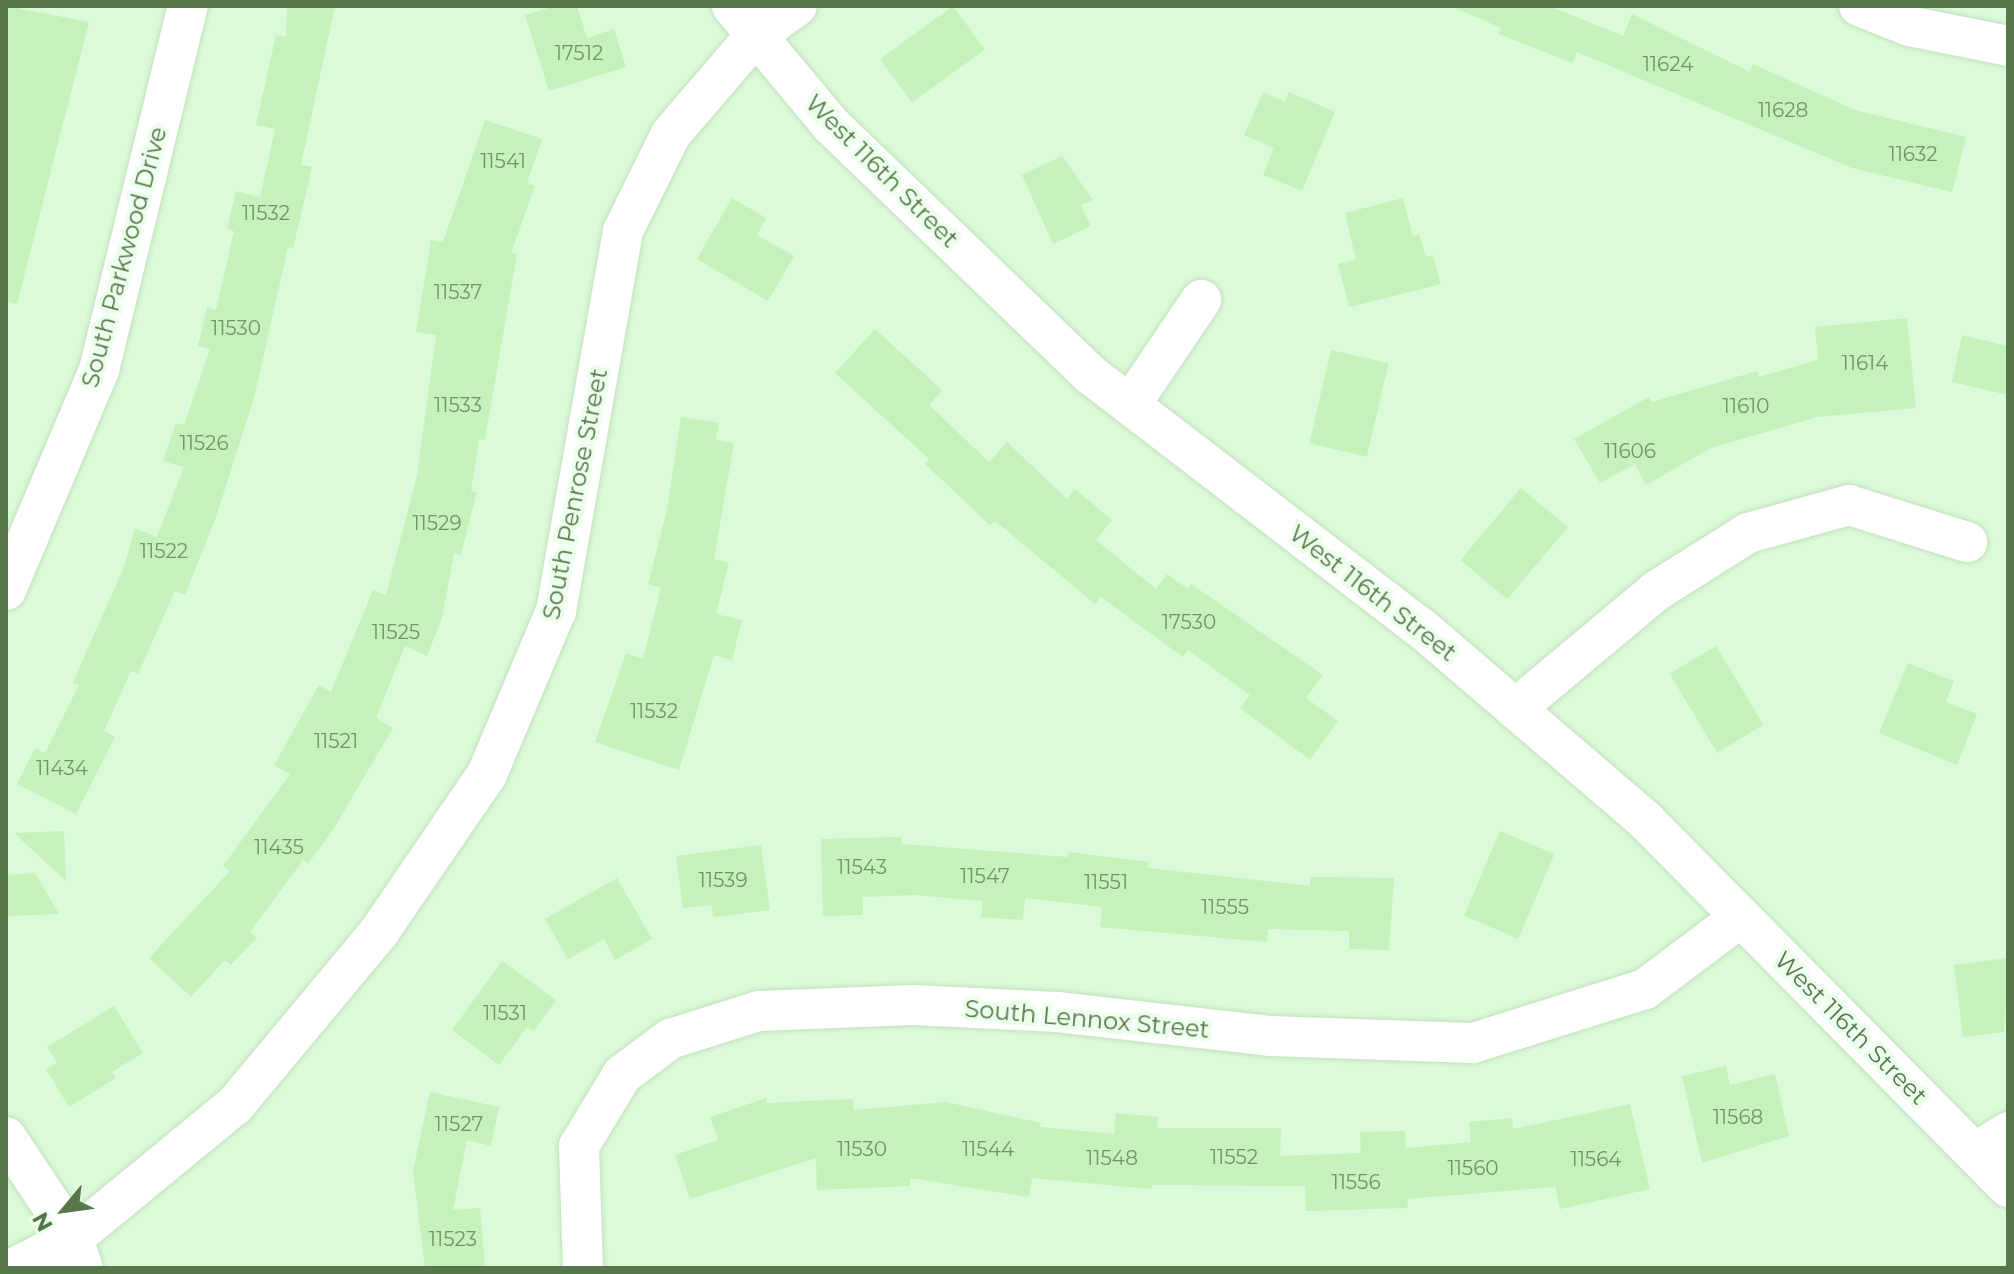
<!DOCTYPE html>
<html>
<head>
<meta charset="utf-8">
<style>
	body { margin:0 }
	#map { position:relative; width:2014px; height:1274px; overflow:hidden; background:#e5fde5; font-family:Montserrat,sans-serif }
	div>[style] { position:absolute }
	[style*='--x'] { left:calc(var(--x)*1px); top:calc(var(--y)*1px); width:calc(var(--w)*1px); rotate:calc(var(--a)*1deg) }
	.residential>* { inset:0; background:#dbfad9; transform-origin:0 0 }
	.building>* { inset:0; background:#c6f1ba; transform-origin:0 0 }
	.roads { filter:drop-shadow(0 0 2px #c3e0bd) drop-shadow(0 0 2px #c3e0bd) }
	.street>* { height:40px; margin:-20px; padding:0 20px; transform-origin:20px; border-radius:20px; background:#fff }
	span { translate:-50% -50%; white-space:nowrap; text-align:center; line-height:1.15; -webkit-text-stroke:8px #ecffec; paint-order:stroke }
	.number-label { font-size:20px; color:#719665 }
	.number-label span { -webkit-text-stroke-width:0 }
	.street-label { font-size:24px; color:#557749 }
	.frame { position:absolute; inset:0; border:8px solid #557749; pointer-events:none }
	.north { position:absolute; left:24px; top:1170px; width:80px; height:80px; -webkit-text-stroke:6px #ecffec; paint-order:stroke; rotate:241deg; font-size:22px; font-weight:700; line-height:32px; text-align:center; color:#557749 }
	.north::after { content:''; display:block; margin:auto; width:28px; height:36px; background:#557749; clip-path:polygon(50% 0,100% 100%,50% 72%,0 100%) }
</style>
</head>
<body>
<div id="map">
	<div class="residential">
		<i style="left:6px;top:6px;width:2002px;height:1262px"></i>
	</div>
	<div class="building">
		<i style="clip-path:polygon(6px 6px,89px 22px,17px 304px,6px 302px)"></i>
		<i style="clip-path:polygon(287px 6px,335px 6px,301px 165px,312px 167px,293px 249px,288px 247px,254px 398px,216px 517px,185px 595px,175px 591px,138px 674px,131px 671px,104px 731px,115px 737px,76px 814px,17px 784px,35px 748px,45px 753px,79px 685px,73px 682px,124px 567px,135px 528px,157px 537px,184px 467px,163px 461px,176px 423px,184px 425px,210px 349px,198px 346px,207px 307px,216px 310px,234px 231px,227px 229px,236px 191px,260px 197px,275px 129px,256px 125px,276px 35px,286px 37px)"></i>
		<i style="clip-path:polygon(555px 6px,577px 6px,587px 38px,614px 29px,626px 67px,549px 91px,525px 15px)"></i>
		<i style="left:953px;top:6px;width:54px;height:90px;rotate:54deg"></i>
		<i style="clip-path:polygon(1451px 6px,1549px 6px,1623px 36px,1632px 14px,1750px 72px,1753px 64px,1855px 110px,1966px 137px,1952px 192px,1852px 168px,1577px 52px,1573px 63px,1498px 34px,1501px 28px)"></i>
		<i style="clip-path:polygon(1263px 92px,1285px 102px,1289px 92px,1335px 112px,1302px 191px,1263px 175px,1274px 148px,1244px 135px)"></i>
		<i style="clip-path:polygon(485px 120px,542px 139px,527px 183px,535px 186px,511px 253px,517px 254px,510px 294px,485px 440px,479px 439px,471px 491px,477px 492px,461px 555px,454px 553px,442px 618px,427px 656px,405px 646px,376px 718px,393px 728px,333px 830px,308px 864px,303px 860px,250px 932px,257px 938px,231px 965px,225px 960px,191px 997px,149px 958px,230px 871px,223px 866px,290px 774px,274px 765px,319px 685px,331px 692px,373px 590px,386px 595px,417px 476px,436px 335px,416px 332px,431px 240px,443px 242px)"></i>
		<i style="clip-path:polygon(1062px 156px,1093px 200px,1081px 205px,1091px 226px,1053px 244px,1022px 175px)"></i>
		<i style="clip-path:polygon(732px 198px,766px 218px,757px 235px,794px 256px,768px 301px,697px 259px)"></i>
		<i style="clip-path:polygon(1403px 198px,1413px 236px,1419px 234px,1426px 257px,1433px 255px,1441px 284px,1349px 307px,1338px 264px,1356px 260px,1345px 213px)"></i>
		<i style="clip-path:polygon(1907px 318px,1916px 408px,1817px 417px,1711px 448px,1646px 485px,1635px 464px,1600px 483px,1574px 439px,1649px 397px,1652px 402px,1757px 371px,1759px 377px,1818px 360px,1815px 327px)"></i>
		<i style="clip-path:polygon(875px 329px,942px 390px,929px 405px,989px 462px,1007px 442px,1067px 499px,1075px 489px,1112px 520px,1096px 540px,1156px 589px,1167px 574px,1188px 589px,1191px 584px,1323px 675px,1306px 698px,1338px 721px,1310px 760px,1240px 708px,1250px 695px,1188px 650px,1183px 657px,1101px 597px,1095px 604px,995px 521px,990px 525px,925px 464px,929px 459px,835px 373px)"></i>
		<i style="clip-path:polygon(1962px 335px,2008px 346px,2008px 395px,1952px 382px)"></i>
		<i style="left:1331px;top:350px;width:59px;height:96px;rotate:13deg"></i>
		<i style="clip-path:polygon(681px 417px,719px 423px,716px 440px,734px 443px,714px 559px,729px 563px,716px 614px,742px 620px,732px 660px,714px 655px,679px 770px,595px 742px,626px 653px,643px 659px,661px 588px,648px 584px,667px 509px)"></i>
		<i style="left:1521px;top:488px;width:61px;height:94px;rotate:40deg"></i>
		<i style="left:1716px;top:646px;width:92px;height:54px;rotate:59deg"></i>
		<i style="clip-path:polygon(1908px 663px,1954px 681px,1946px 702px,1977px 714px,1957px 765px,1879px 733px)"></i>
		<i style="clip-path:polygon(64px 831px,66px 881px,14px 833px)"></i>
		<i style="left:1500px;top:831px;width:59px;height:92px;rotate:23deg"></i>
		<i style="clip-path:polygon(901px 837px,902px 844px,1068px 857px,1069px 852px,1149px 862px,1148px 868px,1310px 886px,1310px 877px,1394px 878px,1389px 950px,1349px 949px,1349px 931px,1268px 929px,1267px 942px,1100px 927px,1102px 907px,1025px 898px,1023px 920px,981px 917px,983px 901px,914px 895px,863px 897px,863px 915px,823px 916px,821px 839px)"></i>
		<i style="clip-path:polygon(761px 845px,770px 910px,713px 917px,712px 905px,683px 908px,676px 856px)"></i>
		<i style="clip-path:polygon(35px 873px,59px 914px,6px 916px,6px 875px)"></i>
		<i style="clip-path:polygon(617px 878px,652px 939px,615px 960px,604px 939px,568px 959px,545px 919px)"></i>
		<i style="clip-path:polygon(2008px 958px,2004px 1032px,1963px 1037px,1954px 965px)"></i>
		<i style="clip-path:polygon(502px 961px,556px 1000px,534px 1031px,527px 1027px,499px 1065px,452px 1030px)"></i>
		<i style="clip-path:polygon(114px 1006px,143px 1053px,112px 1072px,116px 1078px,69px 1107px,46px 1069px,57px 1063px,47px 1047px)"></i>
		<i style="clip-path:polygon(1726px 1066px,1730px 1085px,1775px 1074px,1789px 1136px,1702px 1163px,1682px 1076px)"></i>
		<i style="clip-path:polygon(430px 1092px,499px 1107px,491px 1146px,467px 1140px,453px 1210px,480px 1208px,485px 1266px,481px 1268px,425px 1268px,413px 1171px)"></i>
		<i style="clip-path:polygon(766px 1098px,767px 1103px,853px 1099px,854px 1110px,946px 1102px,1041px 1123px,1040px 1127px,1114px 1134px,1116px 1113px,1158px 1117px,1157px 1128px,1281px 1128px,1280px 1156px,1361px 1153px,1360px 1132px,1405px 1131px,1406px 1148px,1471px 1142px,1469px 1122px,1512px 1118px,1513px 1129px,1630px 1104px,1650px 1189px,1560px 1209px,1555px 1187px,1407px 1199px,1408px 1208px,1306px 1211px,1305px 1186px,1152px 1185px,1151px 1189px,1032px 1178px,1029px 1197px,910px 1178px,910px 1186px,817px 1190px,816px 1158px,690px 1199px,675px 1155px,718px 1140px,710px 1117px)"></i>
	</div>
	<div class="roads">
		<div class="street">
			<i style="--x:732;--y:6;--w:155;--a:50.2"></i>
			<i style="--x:831;--y:125;--w:361;--a:43.9"></i>
			<i style="--x:1091;--y:375;--w:414;--a:37.5"></i>
			<i style="--x:1420;--y:627;--w:298;--a:40.6"></i>
			<i style="--x:1646;--y:821;--w:515;--a:45.31"></i>
			<i style="--x:1859;--y:6;--w:54;--a:21.8"></i>
			<i style="--x:1909;--y:26;--w:101;--a:11.4"></i>
			<i style="--x:1130;--y:405;--w:127;--a:-55.9"></i>
			<i style="--x:6;--y:590;--w:239;--a:-67.1"></i>
			<i style="--x:99;--y:370;--w:375;--a:-76.3"></i>
			<i style="--x:1515;--y:709;--w:184;--a:-39.9"></i>
			<i style="--x:1656;--y:591;--w:109;--a:-32.2"></i>
			<i style="--x:1748;--y:533;--w:105;--a:-15.5"></i>
			<i style="--x:1849;--y:505;--w:124;--a:17.4"></i>
			<i style="--x:6;--y:1137;--w:121;--a:56.4"></i>
			<i style="--x:73;--y:1238;--w:32;--a:72"></i>
			<i style="--x:1975;--y:1153;--w:39;--a:-32"></i>
			<i style="--x:14;--y:1268;--w:66;--a:-27"></i>
			<i style="--x:73;--y:1238;--w:210;--a:-39.4"></i>
			<i style="--x:235;--y:1105;--w:225;--a:-50.2"></i>
			<i style="--x:379;--y:932;--w:191;--a:-55.6"></i>
			<i style="--x:487;--y:774;--w:177;--a:-67.1"></i>
			<i style="--x:556;--y:611;--w:386;--a:-80"></i>
			<i style="--x:623;--y:231;--w:108;--a:-63.7"></i>
			<i style="--x:671;--y:134;--w:130;--a:-49.4"></i>
			<i style="--x:756;--y:35;--w:50;--a:-35.3"></i>
			<i style="--x:583;--y:1268;--w:122;--a:-91.9"></i>
			<i style="--x:579;--y:1146;--w:83;--a:-58.8"></i>
			<i style="--x:622;--y:1075;--w:60;--a:-36.9"></i>
			<i style="--x:670;--y:1039;--w:93;--a:-17.5"></i>
			<i style="--x:759;--y:1011;--w:155;--a:-2.2"></i>
			<i style="--x:914;--y:1005;--w:143;--a:2.8"></i>
			<i style="--x:1057;--y:1012;--w:214;--a:6.4"></i>
			<i style="--x:1270;--y:1036;--w:203;--a:2"></i>
			<i style="--x:1473;--y:1043;--w:180;--a:-17.4"></i>
			<i style="--x:1645;--y:989;--w:120;--a:-36.9"></i>
		</div>
	</div>
	<div class="number-label">
		<span style="left:579px;top:53px">17512</span>
		<span style="left:1668px;top:64px">11624</span>
		<span style="left:1783px;top:110px">11628</span>
		<span style="left:1913px;top:154px">11632</span>
		<span style="left:503px;top:161px">11541</span>
		<span style="left:266px;top:213px">11532</span>
		<span style="left:458px;top:292px">11537</span>
		<span style="left:236px;top:328px">11530</span>
		<span style="left:1865px;top:363px">11614</span>
		<span style="left:458px;top:405px">11533</span>
		<span style="left:1746px;top:406px">11610</span>
		<span style="left:204px;top:443px">11526</span>
		<span style="left:1630px;top:451px">11606</span>
		<span style="left:437px;top:523px">11529</span>
		<span style="left:164px;top:551px">11522</span>
		<span style="left:1189px;top:622px">17530</span>
		<span style="left:396px;top:632px">11525</span>
		<span style="left:654px;top:711px">11532</span>
		<span style="left:336px;top:741px">11521</span>
		<span style="left:62px;top:768px">11434</span>
		<span style="left:279px;top:847px">11435</span>
		<span style="left:862px;top:867px">11543</span>
		<span style="left:985px;top:876px">11547</span>
		<span style="left:723px;top:880px">11539</span>
		<span style="left:1106px;top:882px">11551</span>
		<span style="left:1225px;top:907px">11555</span>
		<span style="left:505px;top:1013px">11531</span>
		<span style="left:1738px;top:1117px">11568</span>
		<span style="left:459px;top:1124px">11527</span>
		<span style="left:862px;top:1149px">11530</span>
		<span style="left:988px;top:1149px">11544</span>
		<span style="left:1234px;top:1157px">11552</span>
		<span style="left:1112px;top:1158px">11548</span>
		<span style="left:1596px;top:1159px">11564</span>
		<span style="left:1473px;top:1168px">11560</span>
		<span style="left:1356px;top:1182px">11556</span>
		<span style="left:453px;top:1239px">11523</span>
	</div>
	<div class="street-label">
		<span style="left:882px;top:171px;rotate:45deg">West 116th Street</span>
		<span style="left:124px;top:257px;rotate:-75deg">South Parkwood Drive</span>
		<span style="left:575px;top:494px;rotate:-79deg">South Penrose Street</span>
		<span style="left:1373px;top:593px;rotate:38deg">West 116th Street</span>
		<span style="left:1087px;top:1019px;rotate:5deg">South Lennox Street</span>
		<span style="left:1851px;top:1028px;rotate:45deg">West 116th Street</span>
	</div>
	<div class="frame"></div>
	<div class="north">N</div>
</div>
</body>
</html>
